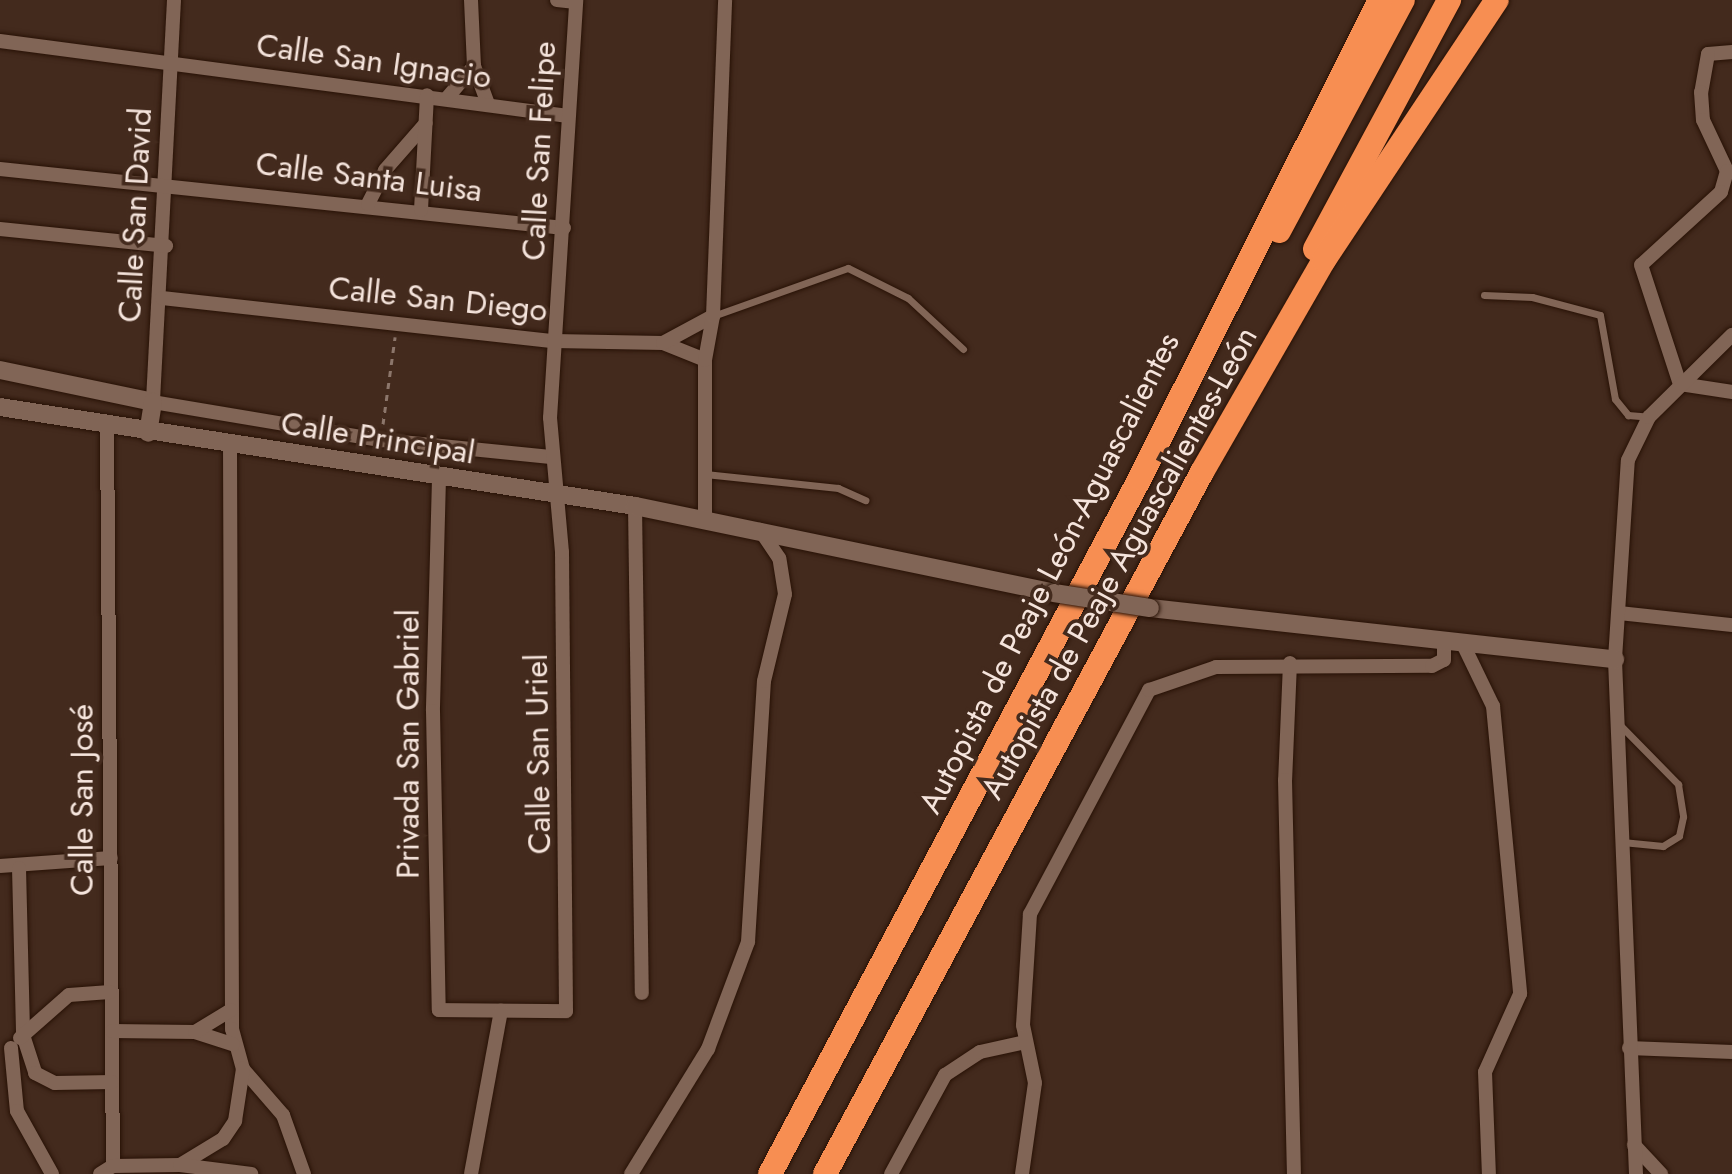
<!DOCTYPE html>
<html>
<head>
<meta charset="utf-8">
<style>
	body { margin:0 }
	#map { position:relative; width:1732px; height:1174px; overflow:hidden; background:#432a1d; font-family:Jost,sans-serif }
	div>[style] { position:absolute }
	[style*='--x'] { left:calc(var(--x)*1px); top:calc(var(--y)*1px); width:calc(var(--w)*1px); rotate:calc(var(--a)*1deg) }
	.path>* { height:3px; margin-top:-1.5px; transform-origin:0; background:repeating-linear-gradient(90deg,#8c766b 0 6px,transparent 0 12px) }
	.roads { filter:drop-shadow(0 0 2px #281206) drop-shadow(0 0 2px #281206) }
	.lane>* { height:7px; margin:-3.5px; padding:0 3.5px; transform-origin:3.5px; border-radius:3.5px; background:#816556 }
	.street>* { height:14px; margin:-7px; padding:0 7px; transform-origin:7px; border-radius:7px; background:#816556 }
	.secondary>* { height:18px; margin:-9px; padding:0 9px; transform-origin:9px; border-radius:9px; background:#816556 }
	.highway>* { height:24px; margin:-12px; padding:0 12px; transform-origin:12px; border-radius:12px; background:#f78e52 }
	.bridges { filter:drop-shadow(0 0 2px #281206) drop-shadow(0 0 2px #281206) }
	.secondary-bridge>* { height:18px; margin:-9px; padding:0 9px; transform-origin:9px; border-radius:9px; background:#816556 }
	span { translate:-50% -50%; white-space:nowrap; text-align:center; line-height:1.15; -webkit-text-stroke:7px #432a1d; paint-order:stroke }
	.street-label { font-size:32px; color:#f5e4dc }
</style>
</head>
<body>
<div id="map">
	<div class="path">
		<i style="--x:383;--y:424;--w:88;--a:-82.1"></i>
	</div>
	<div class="roads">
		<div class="lane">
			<i style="--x:1484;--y:295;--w:48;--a:2.4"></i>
			<i style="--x:1532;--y:297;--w:70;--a:14.8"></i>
			<i style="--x:1600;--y:315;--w:85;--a:79.9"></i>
			<i style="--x:1615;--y:399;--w:21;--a:51"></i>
			<i style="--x:1628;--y:415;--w:21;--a:5"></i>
			<i style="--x:713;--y:316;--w:143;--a:-19.6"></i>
			<i style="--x:848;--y:268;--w:67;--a:26.6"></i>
			<i style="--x:908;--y:298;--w:75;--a:42.8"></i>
			<i style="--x:705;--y:474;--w:134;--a:6"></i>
			<i style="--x:838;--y:488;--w:30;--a:24"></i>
			<i style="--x:1618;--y:723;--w:86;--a:45.5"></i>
			<i style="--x:1678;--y:784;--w:33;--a:81"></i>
			<i style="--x:1683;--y:817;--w:19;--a:102"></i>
			<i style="--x:1679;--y:836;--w:19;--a:148"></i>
			<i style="--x:1663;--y:846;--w:41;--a:-174.4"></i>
		</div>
		<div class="street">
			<i style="--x:174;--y:0;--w:403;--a:93"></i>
			<i style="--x:153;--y:402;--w:231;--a:9.5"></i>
			<i style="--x:381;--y:440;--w:171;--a:5.7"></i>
			<i style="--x:471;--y:0;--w:66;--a:87.4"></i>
			<i style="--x:474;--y:66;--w:40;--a:69.8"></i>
			<i style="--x:557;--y:0;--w:19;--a:6"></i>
			<i style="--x:0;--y:41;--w:573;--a:7.52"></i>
			<i style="--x:1732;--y:52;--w:24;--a:175"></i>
			<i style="--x:1708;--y:54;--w:39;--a:100"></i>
			<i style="--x:1701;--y:92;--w:28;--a:86"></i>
			<i style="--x:1703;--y:120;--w:56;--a:64.8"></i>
			<i style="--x:1727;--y:171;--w:22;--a:106"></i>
			<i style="--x:1721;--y:192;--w:108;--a:137.6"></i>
			<i style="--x:1641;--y:265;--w:125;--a:71.9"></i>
			<i style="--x:1680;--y:384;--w:53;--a:8.7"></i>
			<i style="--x:447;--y:98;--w:42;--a:-49.8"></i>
			<i style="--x:0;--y:169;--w:567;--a:5.97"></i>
			<i style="--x:368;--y:204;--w:38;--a:-63"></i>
			<i style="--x:385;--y:170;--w:62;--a:-48.9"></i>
			<i style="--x:421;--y:210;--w:115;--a:-87"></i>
			<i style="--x:0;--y:229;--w:167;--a:5.8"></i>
			<i style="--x:162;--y:298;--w:394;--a:6.3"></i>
			<i style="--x:554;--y:341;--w:109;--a:1.1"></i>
			<i style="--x:663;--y:343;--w:45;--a:22"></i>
			<i style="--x:663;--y:343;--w:57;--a:-28.4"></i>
			<i style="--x:107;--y:426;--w:740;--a:89.54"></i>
			<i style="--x:230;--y:446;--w:583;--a:89.8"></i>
			<i style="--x:232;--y:1029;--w:41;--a:74.6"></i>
			<i style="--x:243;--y:1069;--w:61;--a:49"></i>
			<i style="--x:283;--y:1115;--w:63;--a:70.4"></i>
			<i style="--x:439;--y:478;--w:233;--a:91.5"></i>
			<i style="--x:433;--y:711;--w:299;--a:88.9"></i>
			<i style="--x:439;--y:1010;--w:127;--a:0.5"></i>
			<i style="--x:566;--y:1011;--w:459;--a:-90.5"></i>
			<i style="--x:562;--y:552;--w:135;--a:-95.1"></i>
			<i style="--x:550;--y:418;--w:419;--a:-86.4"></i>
			<i style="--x:635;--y:506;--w:487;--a:89.2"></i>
			<i style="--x:705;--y:519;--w:159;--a:-90"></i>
			<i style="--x:705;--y:360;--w:45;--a:-79.7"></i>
			<i style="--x:713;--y:316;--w:316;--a:-87.8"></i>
			<i style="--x:1619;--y:613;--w:114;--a:6.1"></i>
			<i style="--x:1462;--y:642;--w:71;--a:64.2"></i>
			<i style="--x:1493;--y:706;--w:289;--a:84.6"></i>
			<i style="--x:1520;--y:994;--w:85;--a:114.2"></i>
			<i style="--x:1485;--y:1072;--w:102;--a:87.8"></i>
			<i style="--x:1290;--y:663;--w:117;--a:92.4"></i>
			<i style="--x:1285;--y:780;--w:394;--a:88.7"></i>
			<i style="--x:0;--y:866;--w:111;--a:-4.1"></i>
			<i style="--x:19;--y:868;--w:167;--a:88.6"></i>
			<i style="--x:23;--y:1035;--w:40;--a:72"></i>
			<i style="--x:35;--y:1073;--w:22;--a:27"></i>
			<i style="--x:55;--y:1083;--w:57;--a:-1"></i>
			<i style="--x:112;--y:1031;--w:83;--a:0.7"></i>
			<i style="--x:195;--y:1032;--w:40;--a:18"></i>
			<i style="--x:195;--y:1032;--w:42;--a:-31.4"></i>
			<i style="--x:20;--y:1038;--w:65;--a:-41.3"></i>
			<i style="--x:69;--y:995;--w:41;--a:-4.2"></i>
			<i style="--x:11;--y:1048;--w:63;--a:84.6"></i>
			<i style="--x:17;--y:1111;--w:72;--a:60.9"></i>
			<i style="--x:1629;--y:1048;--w:103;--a:2.2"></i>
			<i style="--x:1634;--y:1145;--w:40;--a:47"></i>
			<i style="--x:180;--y:1165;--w:50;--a:-31.2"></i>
			<i style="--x:223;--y:1139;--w:22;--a:-56"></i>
			<i style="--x:235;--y:1121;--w:53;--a:-81.3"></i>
			<i style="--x:100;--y:1174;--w:15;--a:-32"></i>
			<i style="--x:113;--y:1166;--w:67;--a:-0.9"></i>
			<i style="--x:180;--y:1165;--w:72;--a:7.2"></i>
			<i style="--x:471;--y:1174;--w:166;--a:-79.6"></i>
			<i style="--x:631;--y:1174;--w:147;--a:-58.4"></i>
			<i style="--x:708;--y:1049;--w:114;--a:-69.5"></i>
			<i style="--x:748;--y:942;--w:261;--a:-86.5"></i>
			<i style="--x:764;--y:681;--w:89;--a:-76.4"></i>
			<i style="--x:785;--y:594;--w:36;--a:-99"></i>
			<i style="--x:779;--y:558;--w:34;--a:-124"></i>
			<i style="--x:891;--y:1174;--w:113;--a:-61.4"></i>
			<i style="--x:945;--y:1075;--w:42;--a:-33.3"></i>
			<i style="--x:980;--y:1052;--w:46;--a:-12.5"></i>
			<i style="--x:1022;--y:1174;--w:92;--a:-81.9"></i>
			<i style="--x:1035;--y:1083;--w:59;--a:-101.7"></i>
			<i style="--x:1023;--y:1025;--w:111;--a:-86.4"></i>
			<i style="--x:1030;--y:914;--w:254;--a:-62"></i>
			<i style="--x:1149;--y:690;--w:71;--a:-18.9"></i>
			<i style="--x:1216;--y:667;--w:216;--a:-0.3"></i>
			<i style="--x:1432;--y:666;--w:13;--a:-27"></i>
			<i style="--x:1444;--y:660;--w:19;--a:-90"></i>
			<i style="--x:1636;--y:1174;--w:515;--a:-92.34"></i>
			<i style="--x:1615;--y:659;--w:199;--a:-86.3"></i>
			<i style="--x:1628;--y:460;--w:48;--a:-64"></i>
			<i style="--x:1649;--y:417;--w:117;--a:-44.7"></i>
		</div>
		<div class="secondary">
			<i style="--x:0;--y:370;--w:156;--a:11.8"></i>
			<i style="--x:153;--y:402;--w:31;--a:99"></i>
			<i style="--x:0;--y:407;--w:643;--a:8.86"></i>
			<i style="--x:635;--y:506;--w:428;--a:11.7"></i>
			<i style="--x:1150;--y:608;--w:468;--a:6.3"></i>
		</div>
		<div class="highway">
			<i style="--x:1279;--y:231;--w:262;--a:-61.8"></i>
			<i style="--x:1315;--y:249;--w:283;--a:-61.7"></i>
			<i style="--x:770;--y:1174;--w:788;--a:-62"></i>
			<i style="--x:1140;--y:478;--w:535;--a:-63.34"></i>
			<i style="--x:825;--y:1174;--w:797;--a:-61.76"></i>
			<i style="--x:1202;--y:472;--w:245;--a:-60.1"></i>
			<i style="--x:1324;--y:260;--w:312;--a:-56.4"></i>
		</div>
	</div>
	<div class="bridges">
		<div class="secondary-bridge">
			<i style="--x:1054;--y:593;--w:97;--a:8.9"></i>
		</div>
	</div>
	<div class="street-label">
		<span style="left:374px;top:61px;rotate:8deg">Calle San Ignacio</span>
		<span style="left:539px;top:151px;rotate:-87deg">Calle San Felipe</span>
		<span style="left:369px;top:177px;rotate:7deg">Calle Santa Luisa</span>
		<span style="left:135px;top:215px;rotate:-87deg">Calle San David</span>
		<span style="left:438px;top:299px;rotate:6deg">Calle San Diego</span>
		<span style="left:378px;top:438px;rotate:9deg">Calle Principal</span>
		<span style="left:1119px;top:563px;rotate:-61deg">Autopista de Peaje Aguascalientes-León</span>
		<span style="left:1049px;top:573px;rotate:-63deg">Autopista de Peaje León-Aguascalientes</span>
		<span style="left:408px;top:744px;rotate:-90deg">Privada San Gabriel</span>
		<span style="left:538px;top:754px;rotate:-91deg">Calle San Uriel</span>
		<span style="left:82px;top:800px;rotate:-90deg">Calle San José</span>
	</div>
</div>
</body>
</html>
